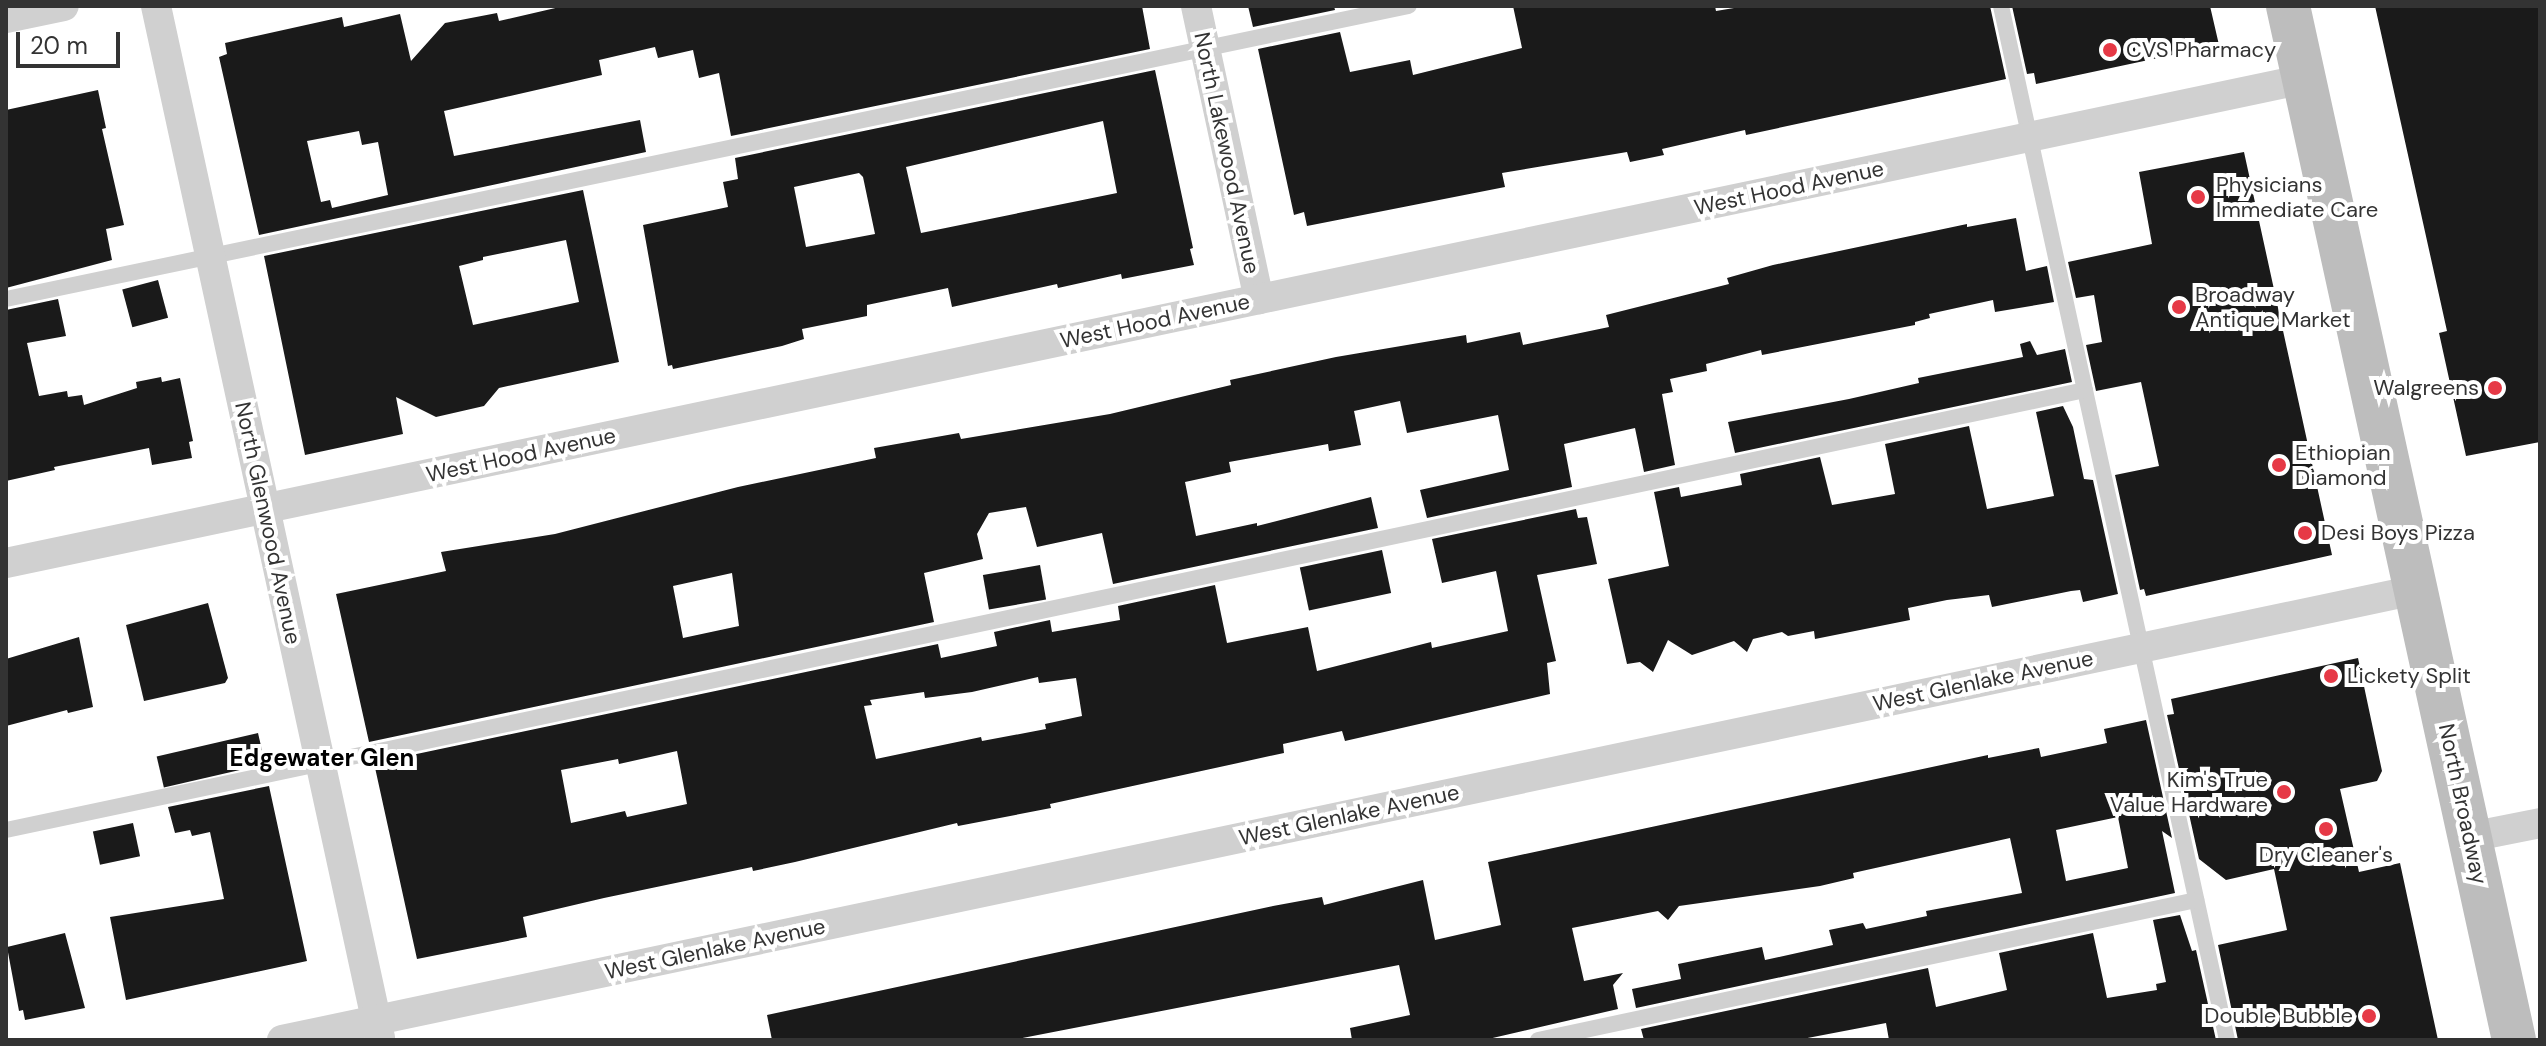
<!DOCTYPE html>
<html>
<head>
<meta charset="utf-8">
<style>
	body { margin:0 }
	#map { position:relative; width:2546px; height:1046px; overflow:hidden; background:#fff; font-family:"DM Sans",sans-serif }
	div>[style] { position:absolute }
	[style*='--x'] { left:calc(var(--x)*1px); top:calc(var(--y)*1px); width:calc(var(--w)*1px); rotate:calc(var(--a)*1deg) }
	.building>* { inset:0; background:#1a1a1a; transform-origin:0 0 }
	.lane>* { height:16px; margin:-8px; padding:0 8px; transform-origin:8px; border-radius:8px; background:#d0d0d0 }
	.street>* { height:30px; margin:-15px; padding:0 15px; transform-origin:15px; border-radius:15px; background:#d0d0d0 }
	.secondary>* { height:44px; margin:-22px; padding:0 22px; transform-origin:22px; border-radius:22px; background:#bdbdbd }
	.dots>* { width:22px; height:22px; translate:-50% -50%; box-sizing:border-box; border:4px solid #fff; border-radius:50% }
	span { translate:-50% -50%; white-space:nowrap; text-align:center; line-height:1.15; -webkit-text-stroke:8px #fff; paint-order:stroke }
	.poi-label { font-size:22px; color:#333 }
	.left { translate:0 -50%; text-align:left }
	.right { translate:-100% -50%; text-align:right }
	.street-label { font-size:22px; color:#333 }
	.neighbourhood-label { font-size:24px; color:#000; font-weight:700 }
	.frame { position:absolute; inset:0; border:8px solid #333; pointer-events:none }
	.scale { position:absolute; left:16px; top:32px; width:104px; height:36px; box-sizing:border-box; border:4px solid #333; border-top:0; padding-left:10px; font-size:24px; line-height:28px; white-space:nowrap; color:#333; -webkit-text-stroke:6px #fff; paint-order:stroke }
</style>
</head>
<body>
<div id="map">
	<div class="building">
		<i style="clip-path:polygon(evenodd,564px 6px,1142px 6px,1150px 49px,731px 136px,719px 73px,699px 78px,693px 50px,658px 58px,655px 47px,599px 60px,602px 75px,444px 111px,454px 156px,640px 120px,646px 152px,259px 235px,219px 57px,227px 54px,225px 43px,342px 17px,344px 27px,400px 14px,411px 61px,445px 23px,497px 13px,499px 21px,564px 6px,359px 131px,362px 145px,378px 142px,388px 195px,332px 208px,330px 200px,321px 202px,307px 141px,359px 131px)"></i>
		<i style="clip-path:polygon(1248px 6px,1334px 6px,1335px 10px,1253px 27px)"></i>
		<i style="clip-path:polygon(1513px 6px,1715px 6px,1716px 11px,1746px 6px,1990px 6px,2006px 79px,1746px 135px,1745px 130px,1662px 149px,1664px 155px,1630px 162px,1627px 152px,1502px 173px,1505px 187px,1307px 226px,1304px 212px,1294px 215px,1258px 49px,1340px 32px,1350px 72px,1410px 60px,1413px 75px,1522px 48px)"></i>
		<i style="clip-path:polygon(2012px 6px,2210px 6px,2219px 45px,2036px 84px,2034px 73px,2027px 74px)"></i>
		<i style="clip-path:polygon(2375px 6px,2540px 6px,2540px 442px,2466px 456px,2439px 333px,2447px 331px)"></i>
		<i style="clip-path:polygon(evenodd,1155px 70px,1193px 248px,1190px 249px,1194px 265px,1122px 279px,1121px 274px,1058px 288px,1057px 284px,952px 307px,948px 288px,867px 305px,867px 316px,802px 329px,804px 339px,782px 346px,673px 369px,672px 365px,668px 366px,643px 225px,728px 207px,723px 182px,738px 179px,735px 158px,1155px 70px,1103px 121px,1117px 193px,921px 233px,906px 167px,1103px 121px,1155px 70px,859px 173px,863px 177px,875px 234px,806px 247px,794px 187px,859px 173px)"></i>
		<i style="clip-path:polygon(98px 90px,106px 128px,102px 129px,124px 225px,106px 229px,112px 260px,6px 288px,6px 110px)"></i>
		<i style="clip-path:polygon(2244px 152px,2332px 555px,2146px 596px,2144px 589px,2140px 590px,2115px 475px,2159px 466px,2141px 382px,2096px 391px,2086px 345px,2102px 342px,2094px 295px,2076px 298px,2068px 262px,2152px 244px,2139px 172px)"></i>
		<i style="clip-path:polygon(evenodd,583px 190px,619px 362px,499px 388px,484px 406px,436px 417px,396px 397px,403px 434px,305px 455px,264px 256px,583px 190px,566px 240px,579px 302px,473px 325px,459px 266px,483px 260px,483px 257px,566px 240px)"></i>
		<i style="clip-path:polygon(evenodd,2016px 218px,2026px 271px,2047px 266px,2054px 302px,1995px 312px,1993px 300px,1929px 314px,1930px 318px,1915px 322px,1915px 325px,1762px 355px,1761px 350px,1706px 364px,1707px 371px,1670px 379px,1673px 392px,1662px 394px,1675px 465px,1644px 472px,1635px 428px,1564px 444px,1572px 487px,1427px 518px,1420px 490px,1509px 470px,1498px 415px,1407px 433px,1400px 401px,1354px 411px,1361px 445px,1329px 451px,1328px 444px,1229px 462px,1231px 472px,1185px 482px,1196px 536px,1257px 523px,1257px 526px,1371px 497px,1378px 528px,1113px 584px,1102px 533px,1037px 547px,1026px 507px,989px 513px,977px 534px,983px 559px,924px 573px,934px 622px,369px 742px,336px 594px,446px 571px,441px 552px,555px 534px,738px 487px,876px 458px,874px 448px,959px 433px,961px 439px,1110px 414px,1231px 385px,1230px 380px,1336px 357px,1466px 335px,1467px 343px,1520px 332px,1523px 345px,1609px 327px,1606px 315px,1729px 284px,1727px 278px,1773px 265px,1967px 224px,1967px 227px,2016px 218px,732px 573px,739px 626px,683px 638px,673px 586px,732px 573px)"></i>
		<i style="left:158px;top:280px;width:39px;height:37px;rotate:75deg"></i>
		<i style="clip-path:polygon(58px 299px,66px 336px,27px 343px,39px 396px,67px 391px,68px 397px,82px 395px,84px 405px,137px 388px,136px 382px,161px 377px,162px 382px,180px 378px,193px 441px,189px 442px,192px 458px,152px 465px,149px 448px,54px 467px,55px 470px,6px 481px,6px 310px)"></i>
		<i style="clip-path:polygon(2030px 341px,2037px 355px,2065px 349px,2072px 382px,1735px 453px,1728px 422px,1849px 399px,1919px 383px,1918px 378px,2023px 357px,2020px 344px)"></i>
		<i style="clip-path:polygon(2063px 406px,2073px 427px,2084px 479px,2093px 480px,2118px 594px,2083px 602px,2080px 590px,2071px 591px,1992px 607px,1989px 595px,1947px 600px,1908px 608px,1910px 620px,1815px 639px,1814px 631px,1788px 636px,1782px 632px,1753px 639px,1747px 652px,1734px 641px,1692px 655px,1668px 640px,1653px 672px,1640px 662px,1627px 664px,1608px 579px,1669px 566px,1654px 492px,1679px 487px,1681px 497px,1742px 485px,1740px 474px,1820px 457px,1832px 505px,1895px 494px,1885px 444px,1969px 426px,1987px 509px,2054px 496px,2036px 412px)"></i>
		<i style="clip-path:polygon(evenodd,1576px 509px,1578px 518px,1587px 517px,1597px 564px,1537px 575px,1556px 661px,1547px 663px,1550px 694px,1345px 741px,1342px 731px,1283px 744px,1284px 753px,1050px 804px,1051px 808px,958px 826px,957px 823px,795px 862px,753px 871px,752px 867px,604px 898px,523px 917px,527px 937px,417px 959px,374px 763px,938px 644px,941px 658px,997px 646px,994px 632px,1050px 620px,1052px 632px,1120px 620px,1118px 606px,1215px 585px,1227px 643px,1308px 627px,1317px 671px,1431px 642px,1432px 648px,1508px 631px,1496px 571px,1442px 583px,1432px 539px,1576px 509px,1038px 677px,1039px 683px,1076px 678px,1082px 716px,1045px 724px,1046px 729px,982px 741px,981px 737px,876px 759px,864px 706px,872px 705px,870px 700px,924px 692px,925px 698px,972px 692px,1038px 677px,1576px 509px,677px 751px,687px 804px,627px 817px,625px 811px,571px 823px,561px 770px,618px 759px,619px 764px,677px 751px)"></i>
		<i style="left:1382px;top:550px;width:44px;height:84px;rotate:78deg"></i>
		<i style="left:1040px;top:565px;width:35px;height:58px;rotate:80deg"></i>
		<i style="clip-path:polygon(208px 603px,228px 678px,225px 683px,144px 701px,126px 625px)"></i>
		<i style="clip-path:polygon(79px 637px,93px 707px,68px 713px,67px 710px,6px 726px,6px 659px)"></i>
		<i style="clip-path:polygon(2358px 658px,2382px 771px,2377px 781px,2340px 789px,2359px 872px,2400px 863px,2438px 1040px,2238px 1040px,2218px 945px,2287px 930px,2274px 869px,2226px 880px,2199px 859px,2167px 715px,2174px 714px,2171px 699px)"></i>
		<i style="clip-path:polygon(evenodd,2146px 720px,2172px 838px,2162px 831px,2175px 893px,1636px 1008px,1632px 989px,1681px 979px,1678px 964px,1762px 947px,1765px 960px,1833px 945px,1829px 930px,1863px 923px,1866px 929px,1927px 916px,1926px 911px,2022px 893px,2010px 838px,1853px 873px,1854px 878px,1820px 886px,1679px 906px,1668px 920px,1658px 911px,1572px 928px,1584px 981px,1623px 973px,1613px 985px,1618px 1009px,1484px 1040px,1352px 1040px,1350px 1028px,1410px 1015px,1399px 965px,1012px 1040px,772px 1040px,767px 1015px,1273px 906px,1322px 897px,1324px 905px,1423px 880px,1435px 940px,1501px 925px,1488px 862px,1988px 755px,1988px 758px,2039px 748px,2041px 757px,2107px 743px,2104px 729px,2146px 720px,2118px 817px,2128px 868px,2066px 881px,2056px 830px,2118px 817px)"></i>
		<i style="left:258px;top:733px;width:32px;height:104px;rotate:77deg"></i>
		<i style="clip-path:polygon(269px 786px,307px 961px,126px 1000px,110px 917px,224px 899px,210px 832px,192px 836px,190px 830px,175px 833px,168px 807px)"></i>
		<i style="left:133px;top:823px;width:34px;height:41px;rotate:78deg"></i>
		<i style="clip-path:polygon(2180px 915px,2192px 951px,2196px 950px,2216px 1040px,1889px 1040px,1886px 1023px,1797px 1040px,1644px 1040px,1641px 1029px,1928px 968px,1936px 1007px,2007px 990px,1999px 953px,2093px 933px,2107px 998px,2157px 990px,2156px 984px,2166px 982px,2153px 920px)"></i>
		<i style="clip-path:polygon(65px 933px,85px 1008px,25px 1020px,23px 1010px,19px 1011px,7px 947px)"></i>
	</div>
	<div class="lane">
		<i style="--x:2001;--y:6;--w:1058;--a:77.67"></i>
		<i style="--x:6;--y:299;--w:1433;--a:-11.8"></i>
		<i style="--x:6;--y:830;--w:2125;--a:-11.95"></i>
		<i style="--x:1538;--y:1040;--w:673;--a:-12.01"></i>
	</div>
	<div class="street">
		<i style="--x:156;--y:6;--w:1056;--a:77.75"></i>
		<i style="--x:1196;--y:6;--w:300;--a:77.9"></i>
		<i style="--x:6;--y:18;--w:59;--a:-11.7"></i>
		<i style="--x:6;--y:563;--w:2348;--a:-11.89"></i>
		<i style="--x:2470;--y:837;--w:71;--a:-11.3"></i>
		<i style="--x:282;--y:1040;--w:2181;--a:-11.91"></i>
	</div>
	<div class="secondary">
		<i style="--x:2288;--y:6;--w:1058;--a:77.67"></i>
	</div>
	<div class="dots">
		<i style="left:2110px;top:50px;background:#e63946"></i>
		<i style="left:2198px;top:197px;background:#e63946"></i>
		<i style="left:2179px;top:307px;background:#e63946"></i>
		<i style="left:2495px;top:388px;background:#e63946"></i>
		<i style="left:2279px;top:465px;background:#e63946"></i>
		<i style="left:2305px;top:533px;background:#e63946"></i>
		<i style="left:2331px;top:676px;background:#e63946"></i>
		<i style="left:2284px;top:792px;background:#e63946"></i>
		<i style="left:2326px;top:829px;background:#e63946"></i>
		<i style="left:2369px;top:1016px;background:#e63946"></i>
	</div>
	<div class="poi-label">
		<span class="left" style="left:2126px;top:50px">CVS Pharmacy</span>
		<span class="left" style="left:2216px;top:197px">Physicians<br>Immediate Care</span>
		<span class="left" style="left:2195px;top:307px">Broadway<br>Antique Market</span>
		<span class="right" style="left:2479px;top:388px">Walgreens</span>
		<span class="left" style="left:2295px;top:465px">Ethiopian<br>Diamond</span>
		<span class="left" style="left:2321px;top:533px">Desi Boys Pizza</span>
		<span class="left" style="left:2347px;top:676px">Lickety Split</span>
		<span class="right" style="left:2268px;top:792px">Kim's True<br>Value Hardware</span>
		<span style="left:2326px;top:855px">Dry Cleaner's</span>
		<span class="right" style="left:2353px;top:1016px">Double Bubble</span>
	</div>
	<div class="street-label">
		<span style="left:1227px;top:153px;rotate:78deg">North Lakewood Avenue</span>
		<span style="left:1789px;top:188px;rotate:-12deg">West Hood Avenue</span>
		<span style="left:1155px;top:321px;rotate:-12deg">West Hood Avenue</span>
		<span style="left:521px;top:455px;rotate:-12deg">West Hood Avenue</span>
		<span style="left:268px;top:523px;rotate:78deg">North Glenwood Avenue</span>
		<span style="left:1983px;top:681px;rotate:-12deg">West Glenlake Avenue</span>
		<span style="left:2463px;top:804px;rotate:78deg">North Broadway</span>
		<span style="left:1349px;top:815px;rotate:-12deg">West Glenlake Avenue</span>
		<span style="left:715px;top:949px;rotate:-12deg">West Glenlake Avenue</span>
	</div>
	<div class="neighbourhood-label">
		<span style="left:322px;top:758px">Edgewater Glen</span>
	</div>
	<div class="frame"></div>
	<div class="scale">20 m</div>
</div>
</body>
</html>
